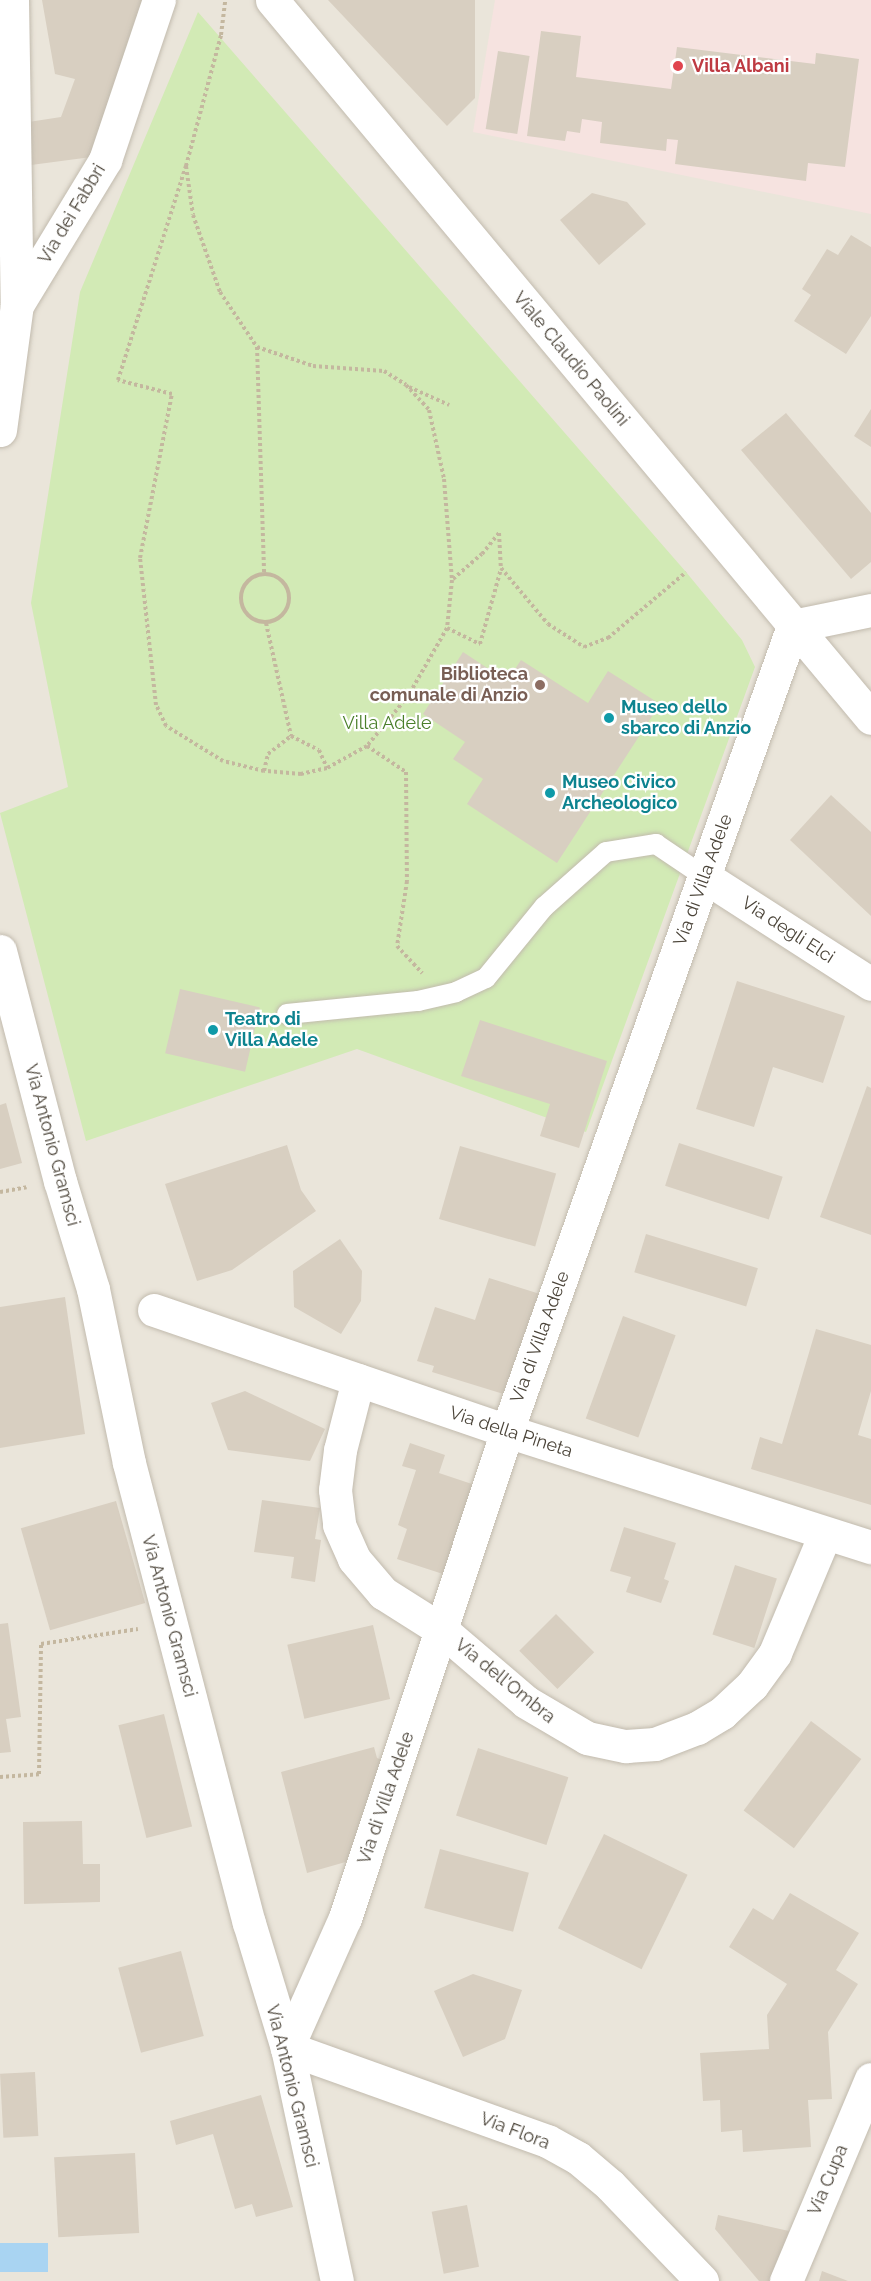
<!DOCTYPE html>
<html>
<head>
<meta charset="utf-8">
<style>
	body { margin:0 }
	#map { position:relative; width:871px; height:2281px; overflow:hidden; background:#f6f3ec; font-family:Raleway,sans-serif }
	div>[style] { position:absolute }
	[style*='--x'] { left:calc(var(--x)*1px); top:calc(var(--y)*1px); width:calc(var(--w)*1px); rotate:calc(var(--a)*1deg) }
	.residential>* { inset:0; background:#eae5da; transform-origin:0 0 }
	.medical>* { inset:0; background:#f6e3e0 }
	.green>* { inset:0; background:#d2eab5 }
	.water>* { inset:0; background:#a9d4f2; transform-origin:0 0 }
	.building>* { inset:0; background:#d8cfc1; transform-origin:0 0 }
	.path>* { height:4px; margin-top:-2px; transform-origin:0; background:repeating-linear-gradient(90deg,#c4b79f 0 3px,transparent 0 6px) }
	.path>.ring { margin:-2px; padding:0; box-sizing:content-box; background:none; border:4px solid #c4b79f; border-radius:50% }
	.roads { filter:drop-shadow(0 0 2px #c2bbae) drop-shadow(0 0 2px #c2bbae) }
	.service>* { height:20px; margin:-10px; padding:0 10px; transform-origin:10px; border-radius:10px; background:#fff }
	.minor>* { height:33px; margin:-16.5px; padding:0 16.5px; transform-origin:16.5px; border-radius:16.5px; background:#fff }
	.tertiary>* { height:33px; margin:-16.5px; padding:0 16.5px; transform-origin:16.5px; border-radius:16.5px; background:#fff }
	.dots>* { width:16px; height:16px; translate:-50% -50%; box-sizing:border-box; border:3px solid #fff; border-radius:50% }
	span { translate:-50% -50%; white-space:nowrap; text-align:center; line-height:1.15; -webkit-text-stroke:4.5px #fff; paint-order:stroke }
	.health-label { font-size:18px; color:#be3a42; font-weight:700 }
	.left { translate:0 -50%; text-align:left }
	.street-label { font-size:18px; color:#4b4439 }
	.education-label { font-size:18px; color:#785e54; font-weight:700 }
	.right { translate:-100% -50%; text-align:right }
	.culture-label { font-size:18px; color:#0d838f; font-weight:700 }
	.park-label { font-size:18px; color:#4a7f2a }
</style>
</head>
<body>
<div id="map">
	<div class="residential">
		<i style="left:0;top:0;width:871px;height:2281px"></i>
	</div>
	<div class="medical">
		<i style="clip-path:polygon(495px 0,871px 0,871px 214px,473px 132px)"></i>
	</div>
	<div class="green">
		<i style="clip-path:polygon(198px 12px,686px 572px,742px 640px,755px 667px,586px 1132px,357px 1049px,86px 1141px,0 813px,68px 787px,31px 603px,80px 292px)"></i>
	</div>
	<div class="water">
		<i style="left:48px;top:2243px;width:29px;height:48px;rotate:90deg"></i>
	</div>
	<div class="building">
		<i style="clip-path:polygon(42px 0,150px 0,99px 156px,31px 165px,22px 123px,61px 117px,75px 79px,55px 74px)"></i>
		<i style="clip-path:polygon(328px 0,475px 0,475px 98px,447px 126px)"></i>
		<i style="clip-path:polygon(541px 31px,581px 36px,576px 77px,671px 89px,677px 47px,815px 64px,816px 53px,859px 59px,845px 167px,808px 163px,806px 181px,675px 164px,678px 140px,667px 139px,666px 151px,600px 143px,602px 122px,582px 119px,580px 133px,567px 131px,565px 141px,527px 136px)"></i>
		<i style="left:498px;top:51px;width:32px;height:79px;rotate:9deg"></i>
		<i style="clip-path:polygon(592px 193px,627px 202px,646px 224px,599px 265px,560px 220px)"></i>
		<i style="clip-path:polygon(851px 235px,871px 247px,871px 316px,846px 354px,794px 321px,811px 295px,802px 289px,827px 249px,838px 255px)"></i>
		<i style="clip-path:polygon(871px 409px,871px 447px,854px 436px)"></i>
		<i style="clip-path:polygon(786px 413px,871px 513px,871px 562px,851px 579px,741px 450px)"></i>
		<i style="clip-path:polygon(463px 652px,507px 681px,521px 660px,588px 703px,608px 671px,660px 704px,557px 863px,467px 804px,483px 779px,453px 759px,465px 742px,423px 714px)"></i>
		<i style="clip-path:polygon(831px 795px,871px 832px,871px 916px,790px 840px)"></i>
		<i style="clip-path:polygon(737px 981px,845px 1016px,823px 1083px,773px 1067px,754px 1127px,696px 1109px)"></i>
		<i style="left:180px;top:989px;width:82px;height:66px;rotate:13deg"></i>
		<i style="clip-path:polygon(480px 1020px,607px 1061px,579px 1148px,540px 1136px,550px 1104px,461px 1076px)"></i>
		<i style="clip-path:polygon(867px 1086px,871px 1088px,871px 1235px,820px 1217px)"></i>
		<i style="clip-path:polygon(6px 1103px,22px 1163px,0 1169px,0 1105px)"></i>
		<i style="left:679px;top:1143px;width:109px;height:45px;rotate:18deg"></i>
		<i style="clip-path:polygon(287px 1145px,301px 1190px,316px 1211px,232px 1270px,197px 1281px,165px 1184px)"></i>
		<i style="left:460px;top:1146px;width:100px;height:76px;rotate:16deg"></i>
		<i style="left:646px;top:1234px;width:117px;height:40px;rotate:17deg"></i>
		<i style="clip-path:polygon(340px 1239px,362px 1271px,361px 1301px,341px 1334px,294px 1307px,293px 1271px)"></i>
		<i style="clip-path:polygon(489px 1278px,540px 1294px,513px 1397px,432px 1372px,434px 1366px,417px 1361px,435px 1307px,475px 1320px)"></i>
		<i style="clip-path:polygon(65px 1297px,85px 1434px,0 1448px,0 1307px)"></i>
		<i style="left:623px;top:1316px;width:56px;height:109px;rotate:20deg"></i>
		<i style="clip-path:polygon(816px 1329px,871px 1345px,871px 1391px,858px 1435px,871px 1439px,871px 1505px,751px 1469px,760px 1437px,782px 1444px)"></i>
		<i style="clip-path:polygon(245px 1391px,325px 1429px,310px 1461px,228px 1450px,211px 1403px)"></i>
		<i style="clip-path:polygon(410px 1443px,445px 1455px,439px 1473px,475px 1485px,446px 1575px,397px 1559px,407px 1529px,398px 1525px,416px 1470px,402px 1466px)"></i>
		<i style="clip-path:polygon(262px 1500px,320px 1508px,315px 1539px,321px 1540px,315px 1582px,291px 1578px,294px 1557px,254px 1552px)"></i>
		<i style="left:116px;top:1501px;width:106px;height:99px;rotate:74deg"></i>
		<i style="clip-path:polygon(624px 1527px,676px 1543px,664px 1579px,669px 1581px,661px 1603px,626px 1592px,631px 1577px,610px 1571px)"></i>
		<i style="left:735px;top:1565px;width:44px;height:73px;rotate:18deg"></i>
		<i style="left:556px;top:1614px;width:54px;height:52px;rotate:45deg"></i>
		<i style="clip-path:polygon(8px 1623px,21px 1717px,6px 1719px,11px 1752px,0 1753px,0 1624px)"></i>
		<i style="left:373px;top:1625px;width:76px;height:88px;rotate:77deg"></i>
		<i style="left:164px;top:1714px;width:116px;height:47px;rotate:76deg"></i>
		<i style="left:811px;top:1721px;width:63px;height:112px;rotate:37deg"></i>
		<i style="clip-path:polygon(374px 1747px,377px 1758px,391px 1763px,356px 1859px,307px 1873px,281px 1772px)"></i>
		<i style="left:478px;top:1748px;width:95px;height:71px;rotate:18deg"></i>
		<i style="clip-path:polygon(82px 1821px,83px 1864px,100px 1864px,100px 1902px,24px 1904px,23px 1822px)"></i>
		<i style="left:604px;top:1834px;width:93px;height:105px;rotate:26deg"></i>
		<i style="left:440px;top:1849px;width:92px;height:61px;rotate:15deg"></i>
		<i style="clip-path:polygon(790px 1893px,859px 1933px,836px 1970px,858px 1984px,828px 2032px,832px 2099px,808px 2100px,811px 2147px,743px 2152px,742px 2130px,721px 2132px,720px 2100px,703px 2101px,700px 2053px,769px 2049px,767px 2015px,787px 1984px,729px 1947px,753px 1908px,773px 1920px)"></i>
		<i style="left:181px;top:1951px;width:88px;height:65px;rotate:75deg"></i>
		<i style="clip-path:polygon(473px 1974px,522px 1990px,505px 2039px,463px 2057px,434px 1991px)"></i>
		<i style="left:35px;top:2072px;width:64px;height:35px;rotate:87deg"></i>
		<i style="clip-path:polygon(261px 2095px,293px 2207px,256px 2217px,252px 2204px,235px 2209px,213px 2134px,176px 2145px,170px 2121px)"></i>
		<i style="left:135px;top:2153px;width:80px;height:81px;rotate:87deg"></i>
		<i style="left:467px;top:2205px;width:63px;height:36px;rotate:79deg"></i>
		<i style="clip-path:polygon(718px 2215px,789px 2231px,778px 2281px,759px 2281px,715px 2229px)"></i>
		<i style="clip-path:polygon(822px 2271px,848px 2281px,819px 2281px)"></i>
	</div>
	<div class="path">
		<i style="--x:186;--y:166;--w:49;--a:81.9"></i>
		<i style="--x:193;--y:215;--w:82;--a:70.7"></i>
		<i style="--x:220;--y:292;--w:66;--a:56.1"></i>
		<i style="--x:257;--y:347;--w:59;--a:18.7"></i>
		<i style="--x:313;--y:366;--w:71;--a:4"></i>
		<i style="--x:384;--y:371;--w:26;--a:32"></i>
		<i style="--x:406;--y:385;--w:34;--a:47"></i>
		<i style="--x:429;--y:410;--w:71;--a:77.7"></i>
		<i style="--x:444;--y:479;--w:101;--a:85.5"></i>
		<i style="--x:452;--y:580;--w:48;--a:95.9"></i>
		<i style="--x:447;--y:628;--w:78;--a:119.8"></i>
		<i style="--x:408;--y:696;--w:65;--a:129.4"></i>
		<i style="--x:367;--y:746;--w:46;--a:151.2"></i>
		<i style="--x:327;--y:768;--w:27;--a:167"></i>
		<i style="--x:301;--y:774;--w:37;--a:-175"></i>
		<i style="--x:264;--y:771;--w:42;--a:-166.3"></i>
		<i style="--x:223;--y:761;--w:67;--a:-148.4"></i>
		<i style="--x:166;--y:726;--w:23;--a:-115"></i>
		<i style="--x:156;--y:705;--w:148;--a:-96.2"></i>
		<i style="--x:140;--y:558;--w:167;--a:-79"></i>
		<i style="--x:172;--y:394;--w:56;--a:-165.5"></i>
		<i style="--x:118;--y:380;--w:225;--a:-72.4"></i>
		<i style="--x:186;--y:166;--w:136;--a:-75"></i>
		<i style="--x:221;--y:35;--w:35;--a:-83"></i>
		<i style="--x:257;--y:347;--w:227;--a:88.2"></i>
		<i style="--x:409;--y:387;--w:44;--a:24.2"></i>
		<i class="ring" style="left:241px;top:574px;width:44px;height:44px"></i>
		<i style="--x:453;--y:579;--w:38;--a:-41"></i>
		<i style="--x:482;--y:554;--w:27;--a:-51"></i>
		<i style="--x:499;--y:533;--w:35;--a:87"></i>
		<i style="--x:501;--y:568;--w:73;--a:50"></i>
		<i style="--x:548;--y:624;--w:43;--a:32.6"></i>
		<i style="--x:584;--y:647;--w:26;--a:-21"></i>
		<i style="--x:608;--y:638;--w:102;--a:-40.2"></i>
		<i style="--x:266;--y:623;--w:116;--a:77.5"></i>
		<i style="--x:447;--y:628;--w:37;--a:26"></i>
		<i style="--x:480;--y:644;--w:78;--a:-74.4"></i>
		<i style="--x:367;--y:746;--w:47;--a:33.7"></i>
		<i style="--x:406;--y:772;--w:109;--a:89.5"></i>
		<i style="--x:407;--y:881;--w:66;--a:98.7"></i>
		<i style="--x:397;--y:946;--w:37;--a:47"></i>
		<i style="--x:264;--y:771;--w:17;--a:-77"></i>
		<i style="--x:268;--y:754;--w:29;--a:-38"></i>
		<i style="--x:291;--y:736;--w:31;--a:27"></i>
		<i style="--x:319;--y:750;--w:20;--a:66"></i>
		<i style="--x:0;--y:1192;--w:27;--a:-10"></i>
		<i style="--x:0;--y:1777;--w:39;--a:-4"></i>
		<i style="--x:39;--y:1774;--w:130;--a:-89.1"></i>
		<i style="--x:41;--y:1644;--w:98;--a:-8.8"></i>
	</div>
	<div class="roads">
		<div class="service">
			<i style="--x:287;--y:1014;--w:132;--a:-5.7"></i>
			<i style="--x:418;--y:1001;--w:39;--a:-13"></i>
			<i style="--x:456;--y:992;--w:33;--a:-25"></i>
			<i style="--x:486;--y:978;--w:92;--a:-50.8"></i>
			<i style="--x:544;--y:907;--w:83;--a:-41.6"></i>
			<i style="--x:606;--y:852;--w:51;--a:-9.1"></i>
			<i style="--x:656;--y:844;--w:59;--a:34"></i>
		</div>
		<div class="minor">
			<i style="--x:12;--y:0;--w:305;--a:89.1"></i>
			<i style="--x:0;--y:430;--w:126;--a:-82.3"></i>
			<i style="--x:17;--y:305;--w:170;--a:-58.7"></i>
			<i style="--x:105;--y:160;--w:169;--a:-71.4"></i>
			<i style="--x:705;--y:877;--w:197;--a:32.8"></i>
			<i style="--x:0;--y:951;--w:238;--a:75.4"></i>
			<i style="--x:60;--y:1181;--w:113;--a:73"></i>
			<i style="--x:93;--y:1289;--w:178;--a:78.3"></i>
			<i style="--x:129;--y:1463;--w:475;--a:75.4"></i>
			<i style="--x:249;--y:1923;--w:131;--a:73.1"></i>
			<i style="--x:287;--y:2048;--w:238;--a:77.9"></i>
			<i style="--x:154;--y:1310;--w:373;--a:18.9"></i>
			<i style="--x:507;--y:1431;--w:382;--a:17.7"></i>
			<i style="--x:358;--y:1380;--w:72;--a:104.4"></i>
			<i style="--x:340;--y:1450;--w:40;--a:97.1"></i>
			<i style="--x:335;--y:1490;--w:35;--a:83"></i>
			<i style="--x:339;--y:1525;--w:37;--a:66"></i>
			<i style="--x:354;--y:1559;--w:45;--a:49.5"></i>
			<i style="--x:383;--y:1593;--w:71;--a:32.3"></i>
			<i style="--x:443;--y:1631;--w:109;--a:40.5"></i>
			<i style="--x:526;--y:1702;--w:71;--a:30.5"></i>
			<i style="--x:587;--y:1738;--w:40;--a:12"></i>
			<i style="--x:626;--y:1746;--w:29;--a:-4"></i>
			<i style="--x:655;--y:1744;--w:45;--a:-20.9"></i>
			<i style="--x:697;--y:1728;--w:29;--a:-31"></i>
			<i style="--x:722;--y:1713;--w:41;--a:-43"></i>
			<i style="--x:752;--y:1685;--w:39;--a:-54"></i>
			<i style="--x:775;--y:1653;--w:129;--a:-67.2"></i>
			<i style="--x:702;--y:2281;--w:133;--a:-133.8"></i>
			<i style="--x:610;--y:2185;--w:42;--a:-139.8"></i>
			<i style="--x:578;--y:2158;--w:35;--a:-151"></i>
			<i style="--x:547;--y:2141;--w:276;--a:-160.3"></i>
			<i style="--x:287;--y:2048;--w:142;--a:-66"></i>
			<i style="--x:345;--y:1918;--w:513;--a:-71.6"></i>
			<i style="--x:507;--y:1431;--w:854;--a:-70.44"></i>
			<i style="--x:793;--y:626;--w:80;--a:-11.6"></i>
			<i style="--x:786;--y:2281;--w:219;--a:-67.2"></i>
		</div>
		<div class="tertiary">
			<i style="--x:272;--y:0;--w:935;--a:50.16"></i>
		</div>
	</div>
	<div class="dots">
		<i style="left:678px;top:66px;background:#e0444e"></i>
		<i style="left:540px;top:685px;background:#8d6e63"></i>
		<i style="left:609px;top:718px;background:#0f9aa8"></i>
		<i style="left:550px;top:793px;background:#0f9aa8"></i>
		<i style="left:213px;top:1030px;background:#0f9aa8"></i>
	</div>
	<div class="health-label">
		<span class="left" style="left:692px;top:66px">Villa Albani</span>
	</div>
	<div class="street-label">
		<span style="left:72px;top:214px;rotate:-59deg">Via dei Fabbri</span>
		<span style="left:571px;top:359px;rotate:50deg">Viale Claudio Paolini</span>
		<span style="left:703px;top:880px;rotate:-70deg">Via di Villa Adele</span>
		<span style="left:788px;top:930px;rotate:33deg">Via degli Elci</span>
		<span style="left:52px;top:1145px;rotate:75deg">Via Antonio Gramsci</span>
		<span style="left:540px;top:1337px;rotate:-70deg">Via di Villa Adele</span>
		<span style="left:511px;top:1432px;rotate:18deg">Via della Pineta</span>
		<span style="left:169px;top:1616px;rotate:75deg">Via Antonio Gramsci</span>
		<span style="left:505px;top:1681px;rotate:39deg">Via dell'Ombra</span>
		<span style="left:386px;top:1798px;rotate:-71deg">Via di Villa Adele</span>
		<span style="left:292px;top:2086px;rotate:76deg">Via Antonio Gramsci</span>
		<span style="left:515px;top:2131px;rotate:21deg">Via Flora</span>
		<span style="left:828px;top:2180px;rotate:-67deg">Via Cupa</span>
	</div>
	<div class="education-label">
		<span class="right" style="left:528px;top:685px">Biblioteca<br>comunale di Anzio</span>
	</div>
	<div class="culture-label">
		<span class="left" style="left:621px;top:718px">Museo dello<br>sbarco di Anzio</span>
		<span class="left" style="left:562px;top:793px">Museo Civico<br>Archeologico</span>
		<span class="left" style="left:225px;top:1030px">Teatro di<br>Villa Adele</span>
	</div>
	<div class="park-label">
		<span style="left:387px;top:723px">Villa Adele</span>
	</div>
</div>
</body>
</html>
